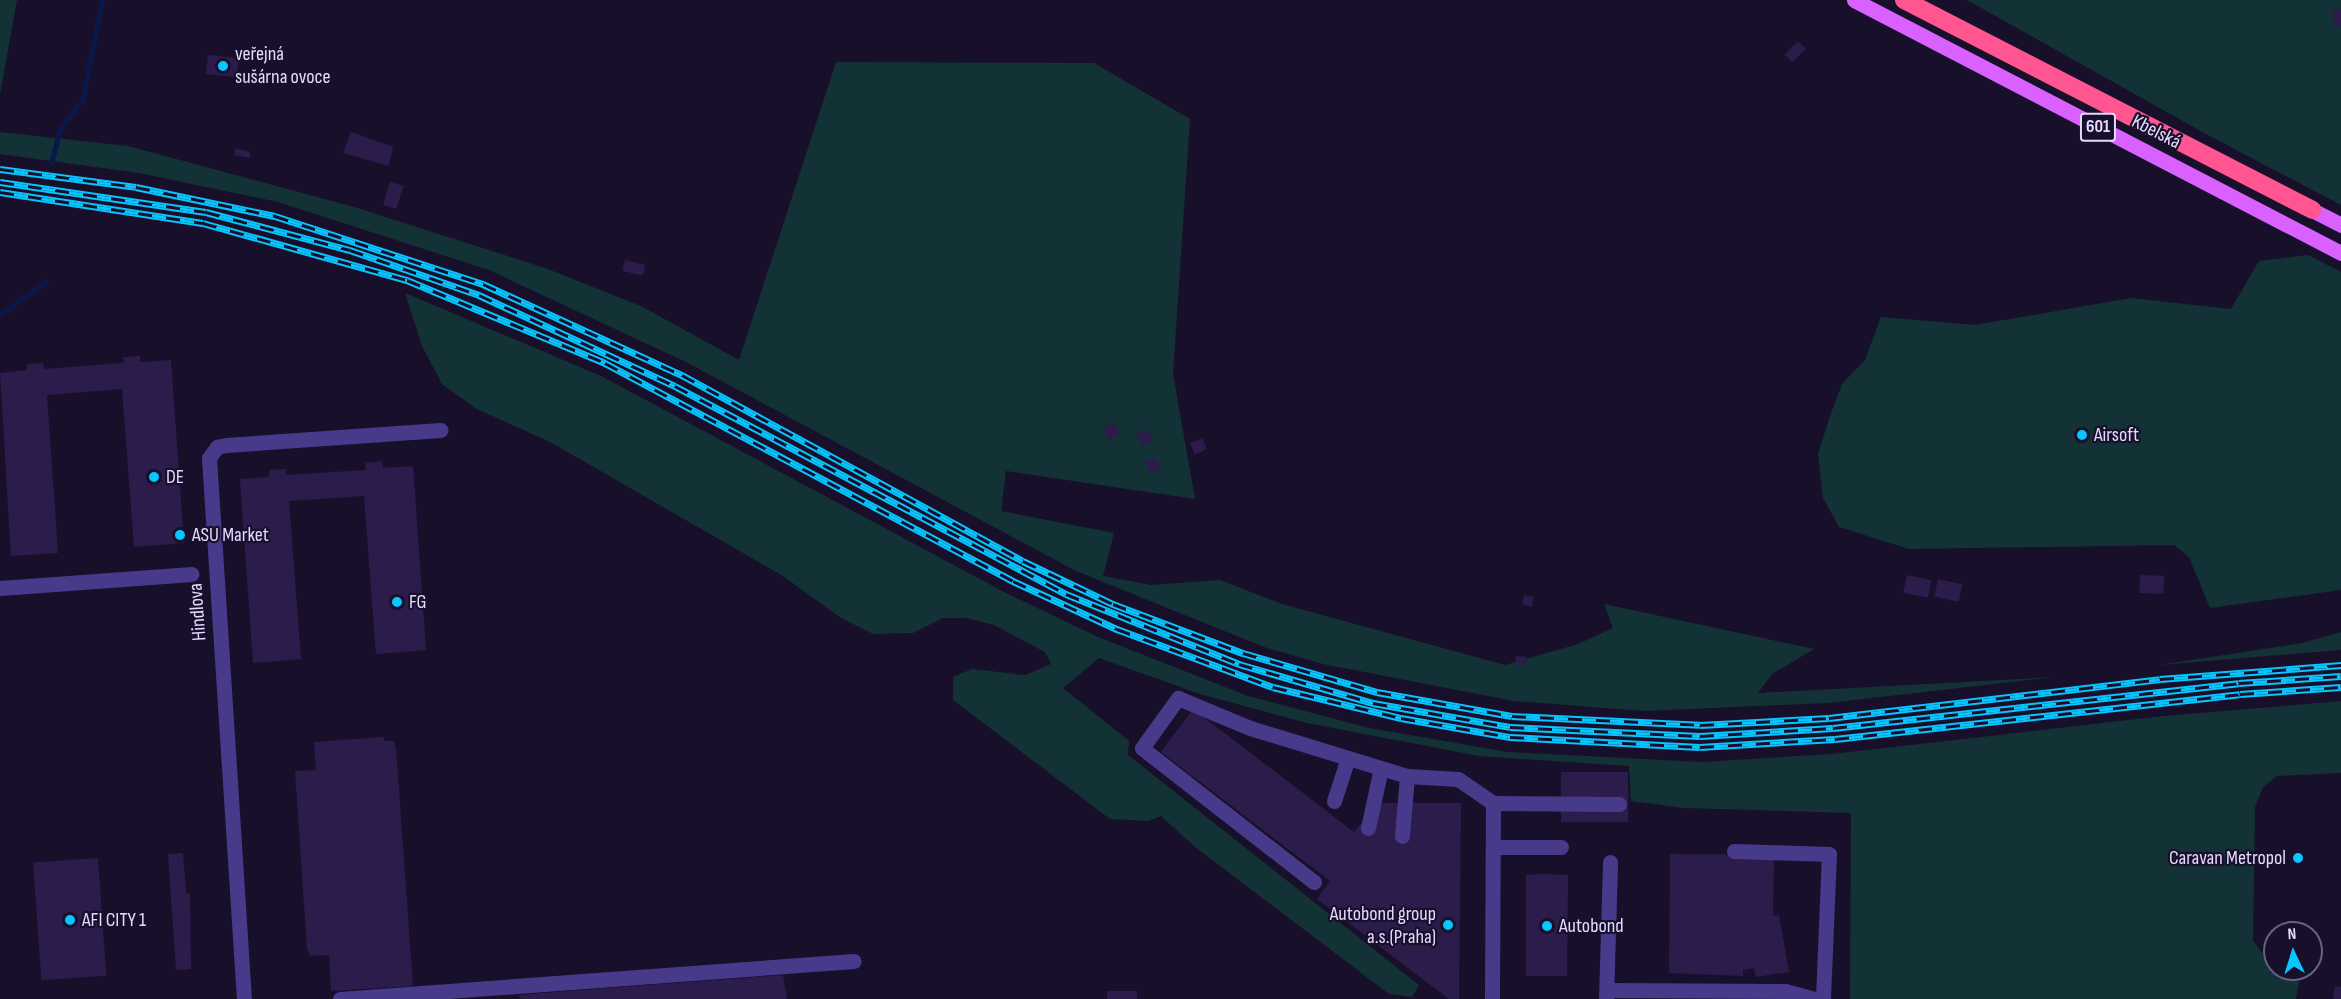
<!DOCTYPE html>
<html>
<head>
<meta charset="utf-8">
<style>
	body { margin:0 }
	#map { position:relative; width:2341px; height:999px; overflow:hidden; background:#18102b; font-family:"Sofia Sans Condensed",sans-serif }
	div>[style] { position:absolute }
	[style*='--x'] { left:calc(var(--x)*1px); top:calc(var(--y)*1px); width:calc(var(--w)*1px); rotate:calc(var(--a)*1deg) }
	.green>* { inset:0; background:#133235 }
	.stream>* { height:5px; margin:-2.5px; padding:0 2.5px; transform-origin:2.5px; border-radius:2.5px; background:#09184b }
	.building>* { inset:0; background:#2c1c4c; transform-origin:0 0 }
	.minor>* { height:15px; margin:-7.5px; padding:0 7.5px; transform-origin:7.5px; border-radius:7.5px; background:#483a8b }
	.major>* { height:15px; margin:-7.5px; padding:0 7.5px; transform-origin:7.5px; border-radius:7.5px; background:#d961ff }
	.highway>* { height:18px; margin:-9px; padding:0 9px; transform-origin:9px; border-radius:9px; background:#ff5590 }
	.rail>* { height:7px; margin-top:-3.5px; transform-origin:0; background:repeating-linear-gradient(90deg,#18102b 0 14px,#06c5ff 0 28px); box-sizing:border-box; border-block:2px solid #06c5ff }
	.dots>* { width:16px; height:16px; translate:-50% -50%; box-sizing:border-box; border:3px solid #18102b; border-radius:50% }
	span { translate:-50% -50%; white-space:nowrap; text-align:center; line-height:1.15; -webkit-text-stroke:4.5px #18102b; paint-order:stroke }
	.shield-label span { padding:2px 4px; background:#18102b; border:2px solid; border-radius:4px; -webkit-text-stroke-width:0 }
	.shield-label { font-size:18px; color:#e3daff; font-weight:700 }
	.poi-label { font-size:20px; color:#e3daff }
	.left { translate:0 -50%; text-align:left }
	.right { translate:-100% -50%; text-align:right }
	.street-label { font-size:20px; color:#e3daff }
	.north { position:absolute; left:2263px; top:921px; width:60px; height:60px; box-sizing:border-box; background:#18102b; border:2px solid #696180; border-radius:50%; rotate:356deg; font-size:16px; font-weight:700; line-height:24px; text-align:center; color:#e3daff }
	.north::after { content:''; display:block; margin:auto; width:21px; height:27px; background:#06c5ff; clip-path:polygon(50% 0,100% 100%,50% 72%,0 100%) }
</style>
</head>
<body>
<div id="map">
	<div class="green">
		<i style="clip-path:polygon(0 0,17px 0,0 94px)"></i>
		<i style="clip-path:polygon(1967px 0,2341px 0,2341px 205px,2206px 134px)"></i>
		<i style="clip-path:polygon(836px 62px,1094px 63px,1190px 119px,1173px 374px,1195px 499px,1006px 471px,1001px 511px,1114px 533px,1103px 576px,1151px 585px,1220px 580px,1282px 604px,1505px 665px,1578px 644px,1613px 628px,1604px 604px,1814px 649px,1772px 674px,1758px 693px,2056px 677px,1828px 703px,1645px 711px,1514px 701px,1323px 664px,1264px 647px,1076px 571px,688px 363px,489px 270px,278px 202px,139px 173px,0 154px,0 132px,128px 146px,354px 207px,545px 268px,641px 306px,739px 360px)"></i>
		<i style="clip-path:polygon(2308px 255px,2341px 272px,2341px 590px,2210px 608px,2189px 557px,2174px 545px,1909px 549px,1839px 527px,1823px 498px,1818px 454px,1830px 416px,1842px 384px,1865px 360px,1881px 317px,1975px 325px,2131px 298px,2231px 309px,2259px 261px)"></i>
		<i style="clip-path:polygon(405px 293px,601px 376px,1006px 593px,1098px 637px,1248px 696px,1369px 728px,1508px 752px,1701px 762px,1832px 754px,2164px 716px,2341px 701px,2341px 773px,2277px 776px,2263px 787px,2255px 807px,2253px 941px,2275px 969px,2300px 975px,2296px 999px,1850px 999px,1851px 813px,1684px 808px,1631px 801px,1629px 766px,1479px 756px,1307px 723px,1200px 694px,1099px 658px,1063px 688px,1129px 741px,1128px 755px,1419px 985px,1412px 997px,1389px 994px,1195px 847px,1161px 816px,1148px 821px,1110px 819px,953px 700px,953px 677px,972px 669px,1025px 675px,1051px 664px,1045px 652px,994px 625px,967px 618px,943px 618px,913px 633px,873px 634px,841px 618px,783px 576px,552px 443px,477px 409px,442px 384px,422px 346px)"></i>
		<i style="clip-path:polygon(2341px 632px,2341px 650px,2159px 665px,2302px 643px)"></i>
	</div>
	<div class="stream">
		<i style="--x:51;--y:163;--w:35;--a:-75"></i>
		<i style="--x:60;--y:129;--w:39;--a:-53"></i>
		<i style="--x:83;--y:98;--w:100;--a:-79"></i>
		<i style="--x:0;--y:315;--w:57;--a:-36.5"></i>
	</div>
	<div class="building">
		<i style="clip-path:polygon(2341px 9px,2341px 26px,2335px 27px,2332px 11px)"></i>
		<i style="left:1798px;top:41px;width:11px;height:19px;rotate:45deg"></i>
		<i style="left:208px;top:55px;width:31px;height:19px;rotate:6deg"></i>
		<i style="clip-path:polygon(351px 132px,393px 147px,389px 166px,343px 153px)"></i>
		<i style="clip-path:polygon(236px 148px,250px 152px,250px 158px,234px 155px)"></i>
		<i style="left:390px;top:182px;width:14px;height:24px;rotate:17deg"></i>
		<i style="left:625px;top:260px;width:21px;height:11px;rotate:14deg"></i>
		<i style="clip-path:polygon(140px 356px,140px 362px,171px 360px,184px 543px,134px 547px,122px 389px,47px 395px,58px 553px,11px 556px,0 373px,27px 370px,27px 364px,43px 363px,44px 369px,124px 363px,123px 357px)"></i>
		<i style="left:1115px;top:423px;width:13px;height:13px;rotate:67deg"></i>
		<i style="left:1148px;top:429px;width:13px;height:13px;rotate:67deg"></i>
		<i style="left:1202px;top:438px;width:12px;height:13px;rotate:66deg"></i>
		<i style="left:1156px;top:457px;width:12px;height:12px;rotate:66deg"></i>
		<i style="clip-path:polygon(382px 461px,383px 468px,413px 466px,426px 650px,376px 654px,364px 496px,289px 501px,301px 659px,253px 663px,240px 479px,269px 477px,269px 470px,286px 469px,286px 475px,366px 470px,365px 463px)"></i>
		<i style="left:1907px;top:575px;width:25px;height:18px;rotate:12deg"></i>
		<i style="left:2140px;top:575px;width:24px;height:18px;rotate:2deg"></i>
		<i style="left:1938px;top:579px;width:25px;height:18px;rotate:12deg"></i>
		<i style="left:1524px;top:595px;width:10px;height:10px;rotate:11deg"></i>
		<i style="left:1516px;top:656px;width:10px;height:9px;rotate:6deg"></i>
		<i style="clip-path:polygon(1193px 709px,1354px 832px,1378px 803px,1461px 803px,1459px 999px,1449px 999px,1317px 899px,1330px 881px,1161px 752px)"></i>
		<i style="clip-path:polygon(384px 737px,384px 741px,394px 741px,396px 748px,413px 986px,331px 991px,329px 955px,310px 956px,307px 949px,295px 771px,316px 770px,314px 742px)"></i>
		<i style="left:1561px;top:772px;width:67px;height:50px"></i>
		<i style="clip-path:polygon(183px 853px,186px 892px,190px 894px,191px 969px,176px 970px,168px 854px)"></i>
		<i style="clip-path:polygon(1670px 854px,1774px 855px,1773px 916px,1779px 915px,1789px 972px,1756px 977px,1754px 968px,1743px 970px,1743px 976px,1669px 973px)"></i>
		<i style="left:98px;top:858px;width:118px;height:65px;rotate:86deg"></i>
		<i style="clip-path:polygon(1540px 874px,1568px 875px,1567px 976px,1526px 976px,1526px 875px)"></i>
		<i style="clip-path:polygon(783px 975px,787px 999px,520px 999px,519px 995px,555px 992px)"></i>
		<i style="clip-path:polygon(2335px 986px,2341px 987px,2341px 999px,2333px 999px)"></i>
		<i style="left:1107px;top:991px;width:30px;height:8px"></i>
	</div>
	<div class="minor">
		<i style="--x:0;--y:588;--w:192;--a:-4.2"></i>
		<i style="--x:1334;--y:801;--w:45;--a:-72"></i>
		<i style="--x:1493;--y:803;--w:126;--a:0.5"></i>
		<i style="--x:1368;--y:828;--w:61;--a:-77.8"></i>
		<i style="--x:1402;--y:836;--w:60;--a:-85.2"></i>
		<i style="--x:1494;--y:847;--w:67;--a:0"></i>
		<i style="--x:1734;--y:851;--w:95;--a:1.8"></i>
		<i style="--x:1829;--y:854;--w:145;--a:92.4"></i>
		<i style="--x:1314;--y:882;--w:218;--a:-142.1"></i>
		<i style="--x:1142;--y:748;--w:62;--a:-54.2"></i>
		<i style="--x:1178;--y:698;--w:78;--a:22.6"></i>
		<i style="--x:1250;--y:728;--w:164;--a:17"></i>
		<i style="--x:1407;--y:776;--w:51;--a:3.4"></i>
		<i style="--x:1458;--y:779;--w:42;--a:34.4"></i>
		<i style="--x:1493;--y:803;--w:196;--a:90.3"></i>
		<i style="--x:1607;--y:990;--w:178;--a:0.3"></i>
		<i style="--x:1785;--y:991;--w:30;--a:15"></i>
		<i style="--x:244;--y:999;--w:542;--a:-93.7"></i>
		<i style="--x:209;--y:458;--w:14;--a:-54"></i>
		<i style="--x:217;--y:447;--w:9;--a:-13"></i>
		<i style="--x:226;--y:445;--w:215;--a:-4"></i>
		<i style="--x:340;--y:999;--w:515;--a:-4.23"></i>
		<i style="--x:1606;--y:999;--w:137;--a:-88.3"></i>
	</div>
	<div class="major">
		<i style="--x:1854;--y:0;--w:549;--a:27.45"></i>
		<i style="--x:2312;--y:210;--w:33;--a:27"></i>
	</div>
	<div class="highway">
		<i style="--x:1904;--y:0;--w:459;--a:27.2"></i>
	</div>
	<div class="rail">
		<i style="--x:0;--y:169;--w:137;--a:7.5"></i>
		<i style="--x:136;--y:187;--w:142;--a:11.8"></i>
		<i style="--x:275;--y:216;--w:219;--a:18.1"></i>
		<i style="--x:483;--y:284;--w:219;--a:24.6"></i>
		<i style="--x:682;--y:375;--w:388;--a:28.6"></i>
		<i style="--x:1023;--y:561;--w:100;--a:25.5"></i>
		<i style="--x:1113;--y:604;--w:139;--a:20.7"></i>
		<i style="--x:1243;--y:653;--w:140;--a:16.2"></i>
		<i style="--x:1377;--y:692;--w:137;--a:10.1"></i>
		<i style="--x:1512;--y:716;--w:188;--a:2.7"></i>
		<i style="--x:1700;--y:725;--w:129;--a:-3.1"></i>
		<i style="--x:1829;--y:718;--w:333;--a:-6.7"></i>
		<i style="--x:2160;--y:679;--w:182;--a:-4.4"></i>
		<i style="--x:0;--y:182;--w:208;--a:8.3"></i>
		<i style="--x:206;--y:212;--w:149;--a:14.8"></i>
		<i style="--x:350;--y:250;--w:137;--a:19.2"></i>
		<i style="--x:479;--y:295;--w:216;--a:24.9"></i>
		<i style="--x:675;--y:386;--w:443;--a:28"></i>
		<i style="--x:1066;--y:594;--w:187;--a:22"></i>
		<i style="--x:1239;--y:664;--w:140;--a:16.2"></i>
		<i style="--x:1373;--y:703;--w:139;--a:9.9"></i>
		<i style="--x:1510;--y:727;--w:190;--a:2.7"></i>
		<i style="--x:1700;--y:736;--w:133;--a:-3.4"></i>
		<i style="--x:1833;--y:728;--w:408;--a:-6.3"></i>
		<i style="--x:2239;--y:683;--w:102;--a:-3.9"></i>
		<i style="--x:0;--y:192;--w:205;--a:8.7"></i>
		<i style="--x:203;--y:223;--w:212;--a:15.6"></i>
		<i style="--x:407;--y:280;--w:215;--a:22.7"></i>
		<i style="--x:605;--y:363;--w:463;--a:28.1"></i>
		<i style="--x:1013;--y:581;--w:115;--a:24.8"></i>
		<i style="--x:1117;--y:629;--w:166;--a:20.4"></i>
		<i style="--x:1273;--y:687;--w:132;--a:13.6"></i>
		<i style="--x:1401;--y:718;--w:111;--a:9.9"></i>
		<i style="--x:1510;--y:737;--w:190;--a:3"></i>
		<i style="--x:1700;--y:747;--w:135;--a:-3.4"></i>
		<i style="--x:1835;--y:739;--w:407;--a:-6.3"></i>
		<i style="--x:2240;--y:694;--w:101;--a:-4"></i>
	</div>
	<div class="dots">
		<i style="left:223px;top:66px;background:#06c5ff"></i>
		<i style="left:2082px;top:435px;background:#06c5ff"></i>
		<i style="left:154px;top:477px;background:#06c5ff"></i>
		<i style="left:180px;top:535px;background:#06c5ff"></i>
		<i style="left:397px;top:602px;background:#06c5ff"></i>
		<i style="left:2298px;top:858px;background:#06c5ff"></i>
		<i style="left:70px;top:920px;background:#06c5ff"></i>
		<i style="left:1448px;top:925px;background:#06c5ff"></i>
		<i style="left:1547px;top:926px;background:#06c5ff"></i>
	</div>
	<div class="shield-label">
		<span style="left:2098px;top:127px">601</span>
	</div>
	<div class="poi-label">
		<span class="left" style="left:235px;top:66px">veřejná<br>sušárna ovoce</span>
		<span class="left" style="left:2094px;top:435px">Airsoft</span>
		<span class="left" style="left:166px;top:477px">DE</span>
		<span class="left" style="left:192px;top:535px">ASU Market</span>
		<span class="left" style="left:409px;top:602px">FG</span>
		<span class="right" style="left:2286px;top:858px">Caravan Metropol</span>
		<span class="right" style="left:1436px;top:926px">Autobond group<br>a.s.(Praha)</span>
		<span class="left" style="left:82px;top:920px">AFI CITY 1</span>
		<span class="left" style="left:1559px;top:926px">Autobond</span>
	</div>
	<div class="street-label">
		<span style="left:2156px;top:132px;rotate:27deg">Kbelská</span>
		<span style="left:198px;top:612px;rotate:-94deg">Hindlova</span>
	</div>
	<div class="north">N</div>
</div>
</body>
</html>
